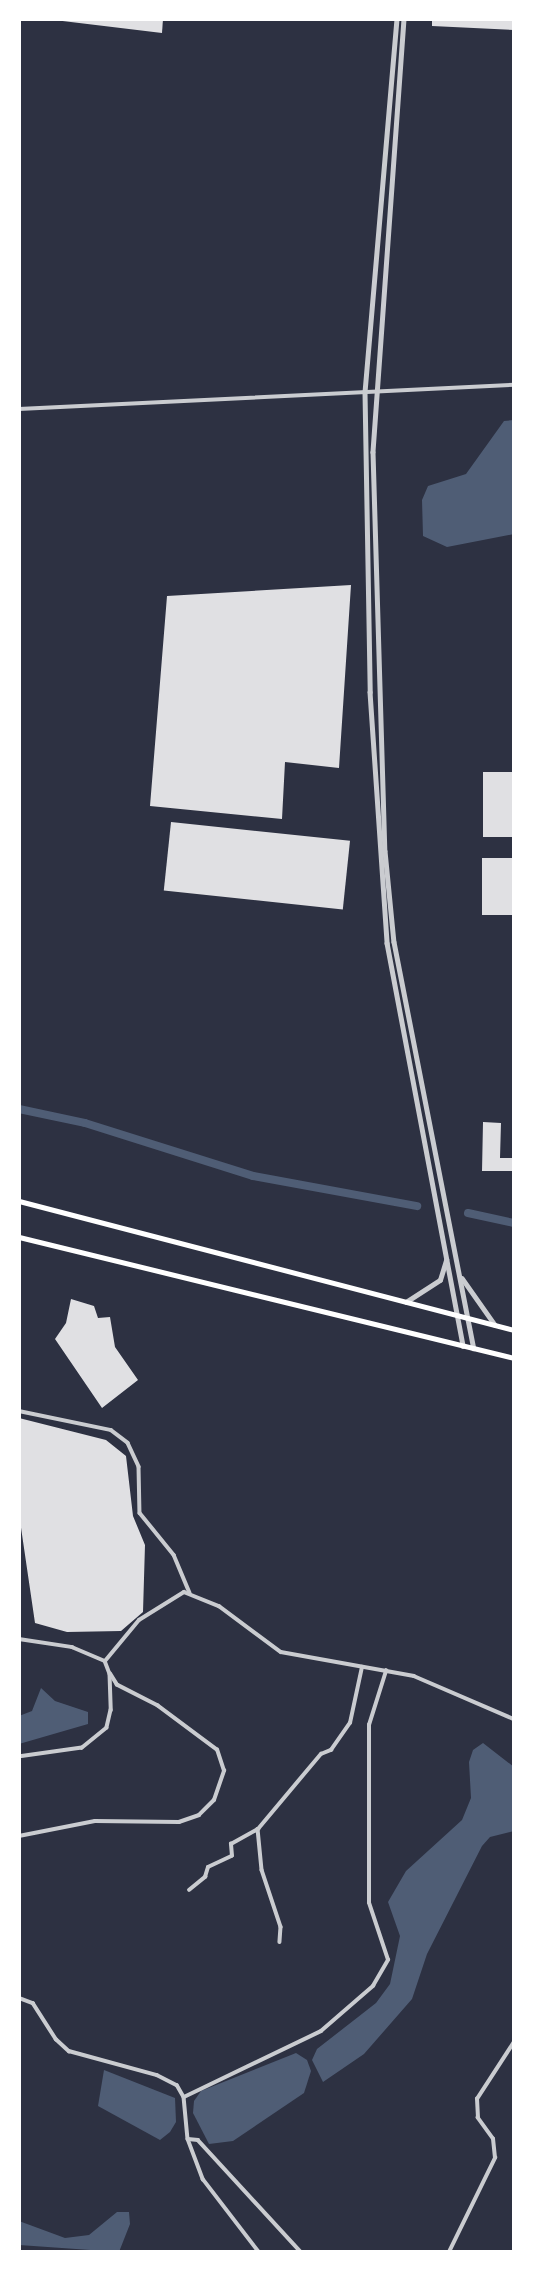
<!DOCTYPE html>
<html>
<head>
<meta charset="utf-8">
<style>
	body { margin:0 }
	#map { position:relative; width:533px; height:2271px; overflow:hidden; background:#2d3142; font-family:"Open Sans",sans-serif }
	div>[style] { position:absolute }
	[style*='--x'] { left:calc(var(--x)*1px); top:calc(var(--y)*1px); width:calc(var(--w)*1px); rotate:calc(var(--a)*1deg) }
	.water>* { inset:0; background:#4f5d75 }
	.canal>* { height:8px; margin:-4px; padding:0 4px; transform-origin:4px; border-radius:4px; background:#4f5d75 }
	.building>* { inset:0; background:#e0e0e3; transform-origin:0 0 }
	.minor>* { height:3.5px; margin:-1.75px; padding:0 1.75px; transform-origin:1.75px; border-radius:1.75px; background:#caccd0 }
	.tertiary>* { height:4.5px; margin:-2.25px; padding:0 2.25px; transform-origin:2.25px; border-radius:2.25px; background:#caccd0 }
	.secondary>* { height:5px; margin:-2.5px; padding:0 2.5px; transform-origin:2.5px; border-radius:2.5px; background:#fff }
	span { translate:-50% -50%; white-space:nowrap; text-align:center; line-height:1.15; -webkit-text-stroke:5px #fff; paint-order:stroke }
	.frame { position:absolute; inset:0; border:21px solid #fff; pointer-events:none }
</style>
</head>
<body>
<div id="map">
	<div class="water">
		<i style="clip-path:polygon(514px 420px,514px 534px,447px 547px,423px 536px,422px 500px,428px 486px,466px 474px,504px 421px)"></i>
		<i style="clip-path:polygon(41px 1688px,55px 1701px,88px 1712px,88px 1724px,19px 1744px,19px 1716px,32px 1711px)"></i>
		<i style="clip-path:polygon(483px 1743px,514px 1767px,514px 1831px,490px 1837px,482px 1846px,427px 1954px,412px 1999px,364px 2054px,323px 2082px,312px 2060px,317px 2049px,376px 2003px,390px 1984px,400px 1936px,388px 1902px,406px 1871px,462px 1820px,471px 1798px,469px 1762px,473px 1750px)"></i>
		<i style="clip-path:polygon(296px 2053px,307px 2060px,311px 2071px,304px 2093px,233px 2141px,209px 2144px,193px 2113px,194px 2101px,201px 2091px)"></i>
		<i style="clip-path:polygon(104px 2070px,175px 2098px,176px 2122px,170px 2132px,160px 2140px,98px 2106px)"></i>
		<i style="clip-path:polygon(117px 2212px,129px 2212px,130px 2224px,119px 2252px,19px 2245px,19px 2221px,65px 2238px,89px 2235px)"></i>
	</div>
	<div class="canal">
		<i style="--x:19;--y:1109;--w:67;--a:12"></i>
		<i style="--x:85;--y:1123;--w:176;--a:17.5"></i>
		<i style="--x:253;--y:1176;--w:167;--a:10.4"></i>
		<i style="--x:468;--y:1213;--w:47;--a:12.3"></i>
	</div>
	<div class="building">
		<i style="clip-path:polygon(46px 19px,163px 19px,162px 33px)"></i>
		<i style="clip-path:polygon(432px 19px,514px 19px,514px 30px,432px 26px)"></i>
		<i style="clip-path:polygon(351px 585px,339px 768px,285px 762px,282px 819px,150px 806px,167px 596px)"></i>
		<i style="left:514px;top:772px;width:65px;height:31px;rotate:90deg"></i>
		<i style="left:171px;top:822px;width:180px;height:69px;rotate:6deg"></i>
		<i style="left:482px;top:858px;width:32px;height:57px"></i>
		<i style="clip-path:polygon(483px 1122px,501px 1123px,500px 1158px,514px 1158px,514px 1171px,482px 1171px)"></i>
		<i style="clip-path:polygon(71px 1299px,94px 1306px,98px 1318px,110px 1317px,115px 1347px,138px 1380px,102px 1408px,55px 1339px,66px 1323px)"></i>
		<i style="clip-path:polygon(19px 1418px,106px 1440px,126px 1456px,133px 1516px,145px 1545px,143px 1612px,121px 1631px,67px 1632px,35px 1623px,19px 1514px)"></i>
	</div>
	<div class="minor">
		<i style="--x:19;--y:409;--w:496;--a:-2.8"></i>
		<i style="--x:19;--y:1411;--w:94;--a:11.7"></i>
		<i style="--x:111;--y:1430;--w:21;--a:37"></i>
		<i style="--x:128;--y:1443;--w:26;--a:65"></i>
		<i style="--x:139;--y:1467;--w:46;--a:88.8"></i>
		<i style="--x:140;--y:1513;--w:54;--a:51"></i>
		<i style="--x:174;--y:1555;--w:41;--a:67.2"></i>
		<i style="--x:19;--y:1639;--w:54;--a:8.6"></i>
		<i style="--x:72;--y:1647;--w:36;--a:23"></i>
		<i style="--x:105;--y:1661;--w:14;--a:69"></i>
		<i style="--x:110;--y:1674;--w:36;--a:88"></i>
		<i style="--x:111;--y:1710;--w:18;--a:103"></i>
		<i style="--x:107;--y:1728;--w:32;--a:141"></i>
		<i style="--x:82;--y:1748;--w:64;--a:171.9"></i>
		<i style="--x:105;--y:1661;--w:53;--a:-50.3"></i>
		<i style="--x:139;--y:1620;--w:53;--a:-31.9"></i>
		<i style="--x:184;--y:1592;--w:38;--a:22"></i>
		<i style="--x:219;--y:1606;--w:77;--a:36.6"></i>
		<i style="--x:281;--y:1652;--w:135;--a:10.2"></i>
		<i style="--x:414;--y:1676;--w:109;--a:23.3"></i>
		<i style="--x:258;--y:1829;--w:41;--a:84.4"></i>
		<i style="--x:262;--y:1870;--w:60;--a:71.6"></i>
		<i style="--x:281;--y:1927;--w:15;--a:94"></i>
		<i style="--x:19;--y:1836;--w:77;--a:-11.2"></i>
		<i style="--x:95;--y:1821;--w:84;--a:0.7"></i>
		<i style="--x:179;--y:1822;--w:21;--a:-19"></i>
		<i style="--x:199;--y:1815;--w:21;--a:-45"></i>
		<i style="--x:214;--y:1800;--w:31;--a:-71"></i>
		<i style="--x:224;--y:1771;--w:22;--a:-108"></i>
		<i style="--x:217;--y:1750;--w:74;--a:-143.3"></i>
		<i style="--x:158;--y:1706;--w:46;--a:-152.9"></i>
		<i style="--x:117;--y:1685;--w:13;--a:-122"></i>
		<i style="--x:189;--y:1890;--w:21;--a:-39"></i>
		<i style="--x:205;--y:1877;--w:10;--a:-73"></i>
		<i style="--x:208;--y:1867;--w:26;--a:-25"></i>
		<i style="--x:232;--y:1856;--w:12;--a:-95"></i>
		<i style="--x:231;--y:1844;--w:31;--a:-29"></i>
		<i style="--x:258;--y:1829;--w:98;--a:-50"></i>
		<i style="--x:321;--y:1754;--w:11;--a:-22"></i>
		<i style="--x:331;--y:1750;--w:33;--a:-55"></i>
		<i style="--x:350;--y:1723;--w:57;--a:-77.9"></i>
		<i style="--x:19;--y:1998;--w:15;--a:20"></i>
		<i style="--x:33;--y:2003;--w:43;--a:57.4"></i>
		<i style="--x:56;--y:2039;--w:18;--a:43"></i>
		<i style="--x:69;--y:2051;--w:91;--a:15.3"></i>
		<i style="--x:157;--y:2075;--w:22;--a:27"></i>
		<i style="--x:177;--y:2085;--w:14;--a:60"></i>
		<i style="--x:184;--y:2097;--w:42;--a:84.6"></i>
		<i style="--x:188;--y:2139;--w:43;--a:69.4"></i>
		<i style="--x:203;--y:2179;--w:92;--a:52.5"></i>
		<i style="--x:184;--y:2097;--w:152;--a:-25.7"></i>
		<i style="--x:321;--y:2031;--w:69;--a:-40.9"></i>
		<i style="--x:373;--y:1986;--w:30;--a:-60"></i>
		<i style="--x:388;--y:1960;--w:60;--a:-108.4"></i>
		<i style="--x:369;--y:1903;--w:178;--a:-90"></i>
		<i style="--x:369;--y:1725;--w:57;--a:-72.5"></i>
		<i style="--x:188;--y:2139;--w:10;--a:6"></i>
		<i style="--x:198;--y:2140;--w:152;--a:47.4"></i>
		<i style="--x:449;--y:2252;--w:105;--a:-63.9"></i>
		<i style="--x:495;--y:2158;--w:19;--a:-96"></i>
		<i style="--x:493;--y:2139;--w:26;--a:-126"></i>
		<i style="--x:478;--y:2118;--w:19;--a:-93"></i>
		<i style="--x:477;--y:2099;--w:68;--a:-57"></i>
	</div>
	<div class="tertiary">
		<i style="--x:397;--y:19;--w:374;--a:94.9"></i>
		<i style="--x:365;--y:392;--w:300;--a:89"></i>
		<i style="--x:370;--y:692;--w:252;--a:86.1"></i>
		<i style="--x:387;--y:943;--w:410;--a:79.3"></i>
		<i style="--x:404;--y:19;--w:434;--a:94.1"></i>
		<i style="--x:373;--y:452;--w:399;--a:88.3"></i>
		<i style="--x:385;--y:851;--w:91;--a:84.4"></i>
		<i style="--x:394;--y:942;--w:414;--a:78.9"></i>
		<i style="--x:462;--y:1278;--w:57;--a:54.9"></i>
		<i style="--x:406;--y:1302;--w:40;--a:-32.9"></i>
		<i style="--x:440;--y:1280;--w:21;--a:-73"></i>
	</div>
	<div class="secondary">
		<i style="--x:19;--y:1201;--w:512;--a:14.61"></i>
		<i style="--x:19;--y:1237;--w:510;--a:13.74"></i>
	</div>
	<div class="frame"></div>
</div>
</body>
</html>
